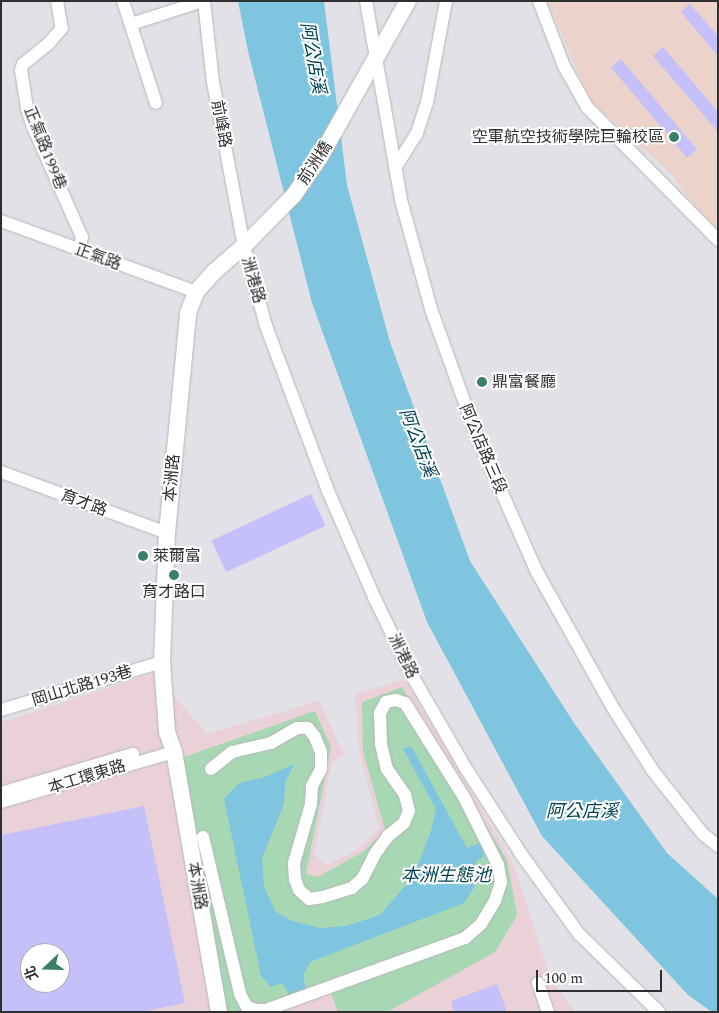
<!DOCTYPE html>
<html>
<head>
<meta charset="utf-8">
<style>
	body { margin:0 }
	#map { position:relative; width:719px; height:1013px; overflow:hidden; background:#e2e1e7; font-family:Spectral,"Noto Sans TC",serif }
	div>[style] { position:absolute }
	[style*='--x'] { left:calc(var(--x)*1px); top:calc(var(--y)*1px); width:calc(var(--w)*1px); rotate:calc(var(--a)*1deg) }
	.industrial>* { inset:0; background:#ead1d8 }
	.education>* { inset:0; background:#ebd2cb }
	.green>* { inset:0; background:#a8d7b3 }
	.water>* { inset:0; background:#7fc5e0 }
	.building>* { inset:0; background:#c5c0f9; transform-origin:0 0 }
	.roads { filter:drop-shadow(0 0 1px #b7b6bb) drop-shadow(0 0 1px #b7b6bb) }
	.minor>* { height:12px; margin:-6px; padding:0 6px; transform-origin:6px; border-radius:6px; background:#fff }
	.major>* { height:16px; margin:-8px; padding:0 8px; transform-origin:8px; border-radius:8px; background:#fff }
	.dots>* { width:14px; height:14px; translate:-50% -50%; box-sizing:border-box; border:2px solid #fff; border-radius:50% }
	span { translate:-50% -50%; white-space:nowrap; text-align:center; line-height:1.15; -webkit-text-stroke:4px #fff; paint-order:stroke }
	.street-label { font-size:16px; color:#2f2f31 }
	.poi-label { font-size:16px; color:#2f2f31 }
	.right { translate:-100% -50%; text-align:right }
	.left { translate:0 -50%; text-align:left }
	.water-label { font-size:18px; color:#014355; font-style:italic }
	.frame { position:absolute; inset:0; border:2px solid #2f2f31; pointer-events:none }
	.north { position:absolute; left:20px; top:943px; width:50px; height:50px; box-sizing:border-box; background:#fff; border:1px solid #acacad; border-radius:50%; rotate:249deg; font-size:14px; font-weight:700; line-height:20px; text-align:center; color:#2f2f31 }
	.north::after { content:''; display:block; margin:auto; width:18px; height:22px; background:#3c7d6c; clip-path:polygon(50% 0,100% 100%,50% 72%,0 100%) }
	.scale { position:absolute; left:536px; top:970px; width:126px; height:22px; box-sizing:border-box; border:2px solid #2f2f31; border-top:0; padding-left:6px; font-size:15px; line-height:18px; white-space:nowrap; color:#2f2f31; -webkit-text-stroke:4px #fff; paint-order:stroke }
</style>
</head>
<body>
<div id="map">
	<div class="industrial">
		<i style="clip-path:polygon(evenodd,154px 673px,207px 734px,319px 701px,344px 755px,332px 762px,314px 854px,326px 865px,355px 851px,379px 829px,359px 750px,355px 694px,405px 679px,512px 861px,550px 976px,575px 1012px,1px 1012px,1px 722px,154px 673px,30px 953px,60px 953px,60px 983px,30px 983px,30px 953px)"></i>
	</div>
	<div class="education">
		<i style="clip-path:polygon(547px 1px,718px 1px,718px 229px,693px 204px,671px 174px,590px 100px)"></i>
	</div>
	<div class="green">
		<i style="clip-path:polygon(402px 687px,507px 860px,517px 915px,495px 952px,387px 1012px,338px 1012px,330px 990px,267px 1012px,226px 1012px,181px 758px,315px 711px,331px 747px,306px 874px,318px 877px,364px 851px,385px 830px,363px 751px,362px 702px)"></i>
	</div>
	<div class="water">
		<i style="clip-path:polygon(238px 1px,324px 1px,347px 185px,390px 342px,470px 561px,574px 723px,667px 853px,718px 899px,718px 1012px,712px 1012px,688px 995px,542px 836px,427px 622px,312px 303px,248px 51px)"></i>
		<i style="clip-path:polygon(411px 746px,467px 848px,481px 843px,484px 856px,476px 862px,477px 883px,464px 903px,310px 962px,303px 976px,306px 988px,289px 994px,282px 983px,271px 987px,261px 976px,224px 799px,239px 783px,265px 777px,294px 764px,285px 783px,284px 804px,262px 858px,264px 886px,275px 911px,292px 921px,320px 928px,346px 926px,380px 915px,413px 877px,431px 831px,436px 809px,403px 749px)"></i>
	</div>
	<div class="building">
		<i style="clip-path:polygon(690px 4px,718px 36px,718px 56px,681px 12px)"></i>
		<i style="clip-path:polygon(663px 47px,718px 112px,718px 132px,653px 56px)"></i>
		<i style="left:621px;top:59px;width:118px;height:13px;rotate:50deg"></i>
		<i style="left:311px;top:494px;width:35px;height:110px;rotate:65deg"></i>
		<i style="clip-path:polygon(evenodd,144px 806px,185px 1003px,141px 1012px,1px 1012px,1px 835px,144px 806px,30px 953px,60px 953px,60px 983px,30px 983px,30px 953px)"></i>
		<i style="clip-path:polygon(497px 984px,507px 1012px,454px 1012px,451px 1001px)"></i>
	</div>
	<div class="roads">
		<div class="minor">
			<i style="--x:57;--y:1;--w:27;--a:80"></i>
			<i style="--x:62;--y:28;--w:21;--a:131"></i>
			<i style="--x:48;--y:44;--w:32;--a:141"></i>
			<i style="--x:23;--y:64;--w:6;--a:108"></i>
			<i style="--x:21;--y:70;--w:39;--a:81"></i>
			<i style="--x:27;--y:109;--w:19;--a:72"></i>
			<i style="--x:33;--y:127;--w:120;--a:66"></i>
			<i style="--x:82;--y:237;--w:13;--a:103"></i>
			<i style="--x:123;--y:1;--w:107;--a:72.1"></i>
			<i style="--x:204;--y:1;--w:81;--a:83.7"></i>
			<i style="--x:213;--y:82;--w:167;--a:79.3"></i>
			<i style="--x:244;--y:246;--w:83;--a:74.6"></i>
			<i style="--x:266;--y:326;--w:176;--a:69.4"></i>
			<i style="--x:328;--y:491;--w:116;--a:66.5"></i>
			<i style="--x:374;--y:597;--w:91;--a:64"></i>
			<i style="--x:414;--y:679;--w:102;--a:59.9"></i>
			<i style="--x:465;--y:767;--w:103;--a:57.2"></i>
			<i style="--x:521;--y:854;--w:99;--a:54.1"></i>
			<i style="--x:579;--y:934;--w:112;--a:44.3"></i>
			<i style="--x:366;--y:1;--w:202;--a:80"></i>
			<i style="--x:401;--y:200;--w:113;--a:74.6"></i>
			<i style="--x:431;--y:309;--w:133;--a:70.2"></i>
			<i style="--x:476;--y:434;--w:151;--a:66.2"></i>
			<i style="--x:537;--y:572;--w:156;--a:60.8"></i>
			<i style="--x:613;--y:708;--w:75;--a:57.6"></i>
			<i style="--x:653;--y:771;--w:80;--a:51.6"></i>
			<i style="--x:703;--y:834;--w:19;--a:39"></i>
			<i style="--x:539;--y:1;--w:70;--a:69"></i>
			<i style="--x:564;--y:66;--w:47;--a:60.7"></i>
			<i style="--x:587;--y:107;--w:187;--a:45.4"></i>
			<i style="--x:131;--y:24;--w:76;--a:-17.7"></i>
			<i style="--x:395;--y:168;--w:41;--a:-57.8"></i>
			<i style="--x:417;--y:133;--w:32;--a:-72"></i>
			<i style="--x:427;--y:103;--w:104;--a:-79.4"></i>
			<i style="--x:1;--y:221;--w:208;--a:20"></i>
			<i style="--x:1;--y:472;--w:177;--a:20.2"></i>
			<i style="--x:1;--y:710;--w:168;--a:-16.6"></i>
			<i style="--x:1;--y:793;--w:138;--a:-16.5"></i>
			<i style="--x:1;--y:802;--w:180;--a:-16.1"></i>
			<i style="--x:203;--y:837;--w:161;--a:76.7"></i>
			<i style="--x:240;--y:994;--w:15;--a:62"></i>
			<i style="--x:247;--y:1007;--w:10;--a:17"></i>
			<i style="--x:257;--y:1010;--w:9;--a:0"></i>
			<i style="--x:266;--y:1010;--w:212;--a:-19.9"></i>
			<i style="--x:465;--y:938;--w:21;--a:-41"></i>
			<i style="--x:481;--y:924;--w:27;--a:-59"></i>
			<i style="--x:495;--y:901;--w:20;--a:-72"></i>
			<i style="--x:501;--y:882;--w:17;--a:-100"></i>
			<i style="--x:498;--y:865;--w:76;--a:-116.6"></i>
			<i style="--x:464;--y:797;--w:111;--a:-122.1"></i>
			<i style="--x:405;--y:703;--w:9;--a:-162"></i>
			<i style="--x:396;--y:700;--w:10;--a:169"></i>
			<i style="--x:386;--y:702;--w:13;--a:119"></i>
			<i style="--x:380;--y:713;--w:31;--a:88"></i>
			<i style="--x:381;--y:744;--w:26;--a:77"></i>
			<i style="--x:387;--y:769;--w:32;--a:55"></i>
			<i style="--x:405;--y:795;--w:16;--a:76"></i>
			<i style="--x:409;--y:811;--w:13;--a:113"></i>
			<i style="--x:404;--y:823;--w:21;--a:141"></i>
			<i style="--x:388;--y:836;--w:22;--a:126"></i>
			<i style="--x:375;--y:854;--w:27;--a:117"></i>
			<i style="--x:363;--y:878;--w:15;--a:138"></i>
			<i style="--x:352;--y:888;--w:30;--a:163"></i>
			<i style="--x:323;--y:897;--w:14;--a:172"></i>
			<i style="--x:309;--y:899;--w:13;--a:-138"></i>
			<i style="--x:299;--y:890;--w:12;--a:-110"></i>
			<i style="--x:295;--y:879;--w:16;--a:-94"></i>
			<i style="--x:294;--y:863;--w:61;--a:-73.9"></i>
			<i style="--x:311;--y:804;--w:18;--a:-87"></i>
			<i style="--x:312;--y:786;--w:19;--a:-62"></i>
			<i style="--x:321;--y:769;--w:17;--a:-90"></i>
			<i style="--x:321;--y:752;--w:16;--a:-112"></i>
			<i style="--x:315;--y:737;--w:11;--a:-128"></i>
			<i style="--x:308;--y:728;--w:11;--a:180"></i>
			<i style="--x:297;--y:728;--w:30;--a:150"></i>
			<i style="--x:271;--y:743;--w:40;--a:167"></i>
			<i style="--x:232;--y:752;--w:27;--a:141"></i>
			<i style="--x:538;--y:983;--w:31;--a:71"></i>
		</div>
		<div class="major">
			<i style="--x:219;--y:1012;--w:264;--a:-99.8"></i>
			<i style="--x:174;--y:752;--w:21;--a:-109"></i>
			<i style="--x:167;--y:732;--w:70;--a:-94.1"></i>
			<i style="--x:162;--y:662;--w:129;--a:-87.8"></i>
			<i style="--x:167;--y:533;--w:221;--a:-84.5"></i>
			<i style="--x:188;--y:313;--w:22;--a:-69"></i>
			<i style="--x:196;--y:292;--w:28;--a:-48"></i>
			<i style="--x:215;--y:271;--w:38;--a:-41"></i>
			<i style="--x:244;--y:246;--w:71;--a:-45.6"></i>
			<i style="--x:294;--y:195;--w:46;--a:-55.6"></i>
			<i style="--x:320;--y:157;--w:179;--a:-60.6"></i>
		</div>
	</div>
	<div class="dots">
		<i style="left:674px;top:137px;background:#3c7d6c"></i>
		<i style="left:482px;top:382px;background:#3c7d6c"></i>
		<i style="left:143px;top:556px;background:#3c7d6c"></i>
		<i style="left:174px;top:575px;background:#3c7d6c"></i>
	</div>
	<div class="street-label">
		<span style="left:221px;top:124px;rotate:79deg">前峰路</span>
		<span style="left:45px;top:148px;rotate:68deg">正氣路199巷</span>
		<span style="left:315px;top:163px;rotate:-57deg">前洲橋</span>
		<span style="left:98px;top:257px;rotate:20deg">正氣路</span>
		<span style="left:253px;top:280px;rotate:74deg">洲港路</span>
		<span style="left:483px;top:449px;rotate:67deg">阿公店路三段</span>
		<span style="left:172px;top:478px;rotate:-85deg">本洲路</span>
		<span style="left:84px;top:503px;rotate:20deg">育才路</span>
		<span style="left:403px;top:656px;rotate:64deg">洲港路</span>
		<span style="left:82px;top:686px;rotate:-17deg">岡山北路193巷</span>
		<span style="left:87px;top:777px;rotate:-17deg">本工環東路</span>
		<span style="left:197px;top:886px;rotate:80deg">本洲路</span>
	</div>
	<div class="poi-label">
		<span class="right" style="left:664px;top:137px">空軍航空技術學院巨輪校區</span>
		<span class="left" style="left:492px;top:382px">鼎富餐廳</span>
		<span class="left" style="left:153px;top:556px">萊爾富</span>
		<span style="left:174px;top:592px">育才路口</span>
	</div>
	<div class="water-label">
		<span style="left:312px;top:58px;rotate:80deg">阿公店溪</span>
		<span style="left:417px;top:443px;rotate:69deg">阿公店溪</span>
		<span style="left:582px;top:812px">阿公店溪</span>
		<span style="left:446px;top:876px">本洲生態池</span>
	</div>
	<div class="frame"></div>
	<div class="north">北</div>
	<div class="scale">100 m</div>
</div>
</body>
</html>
